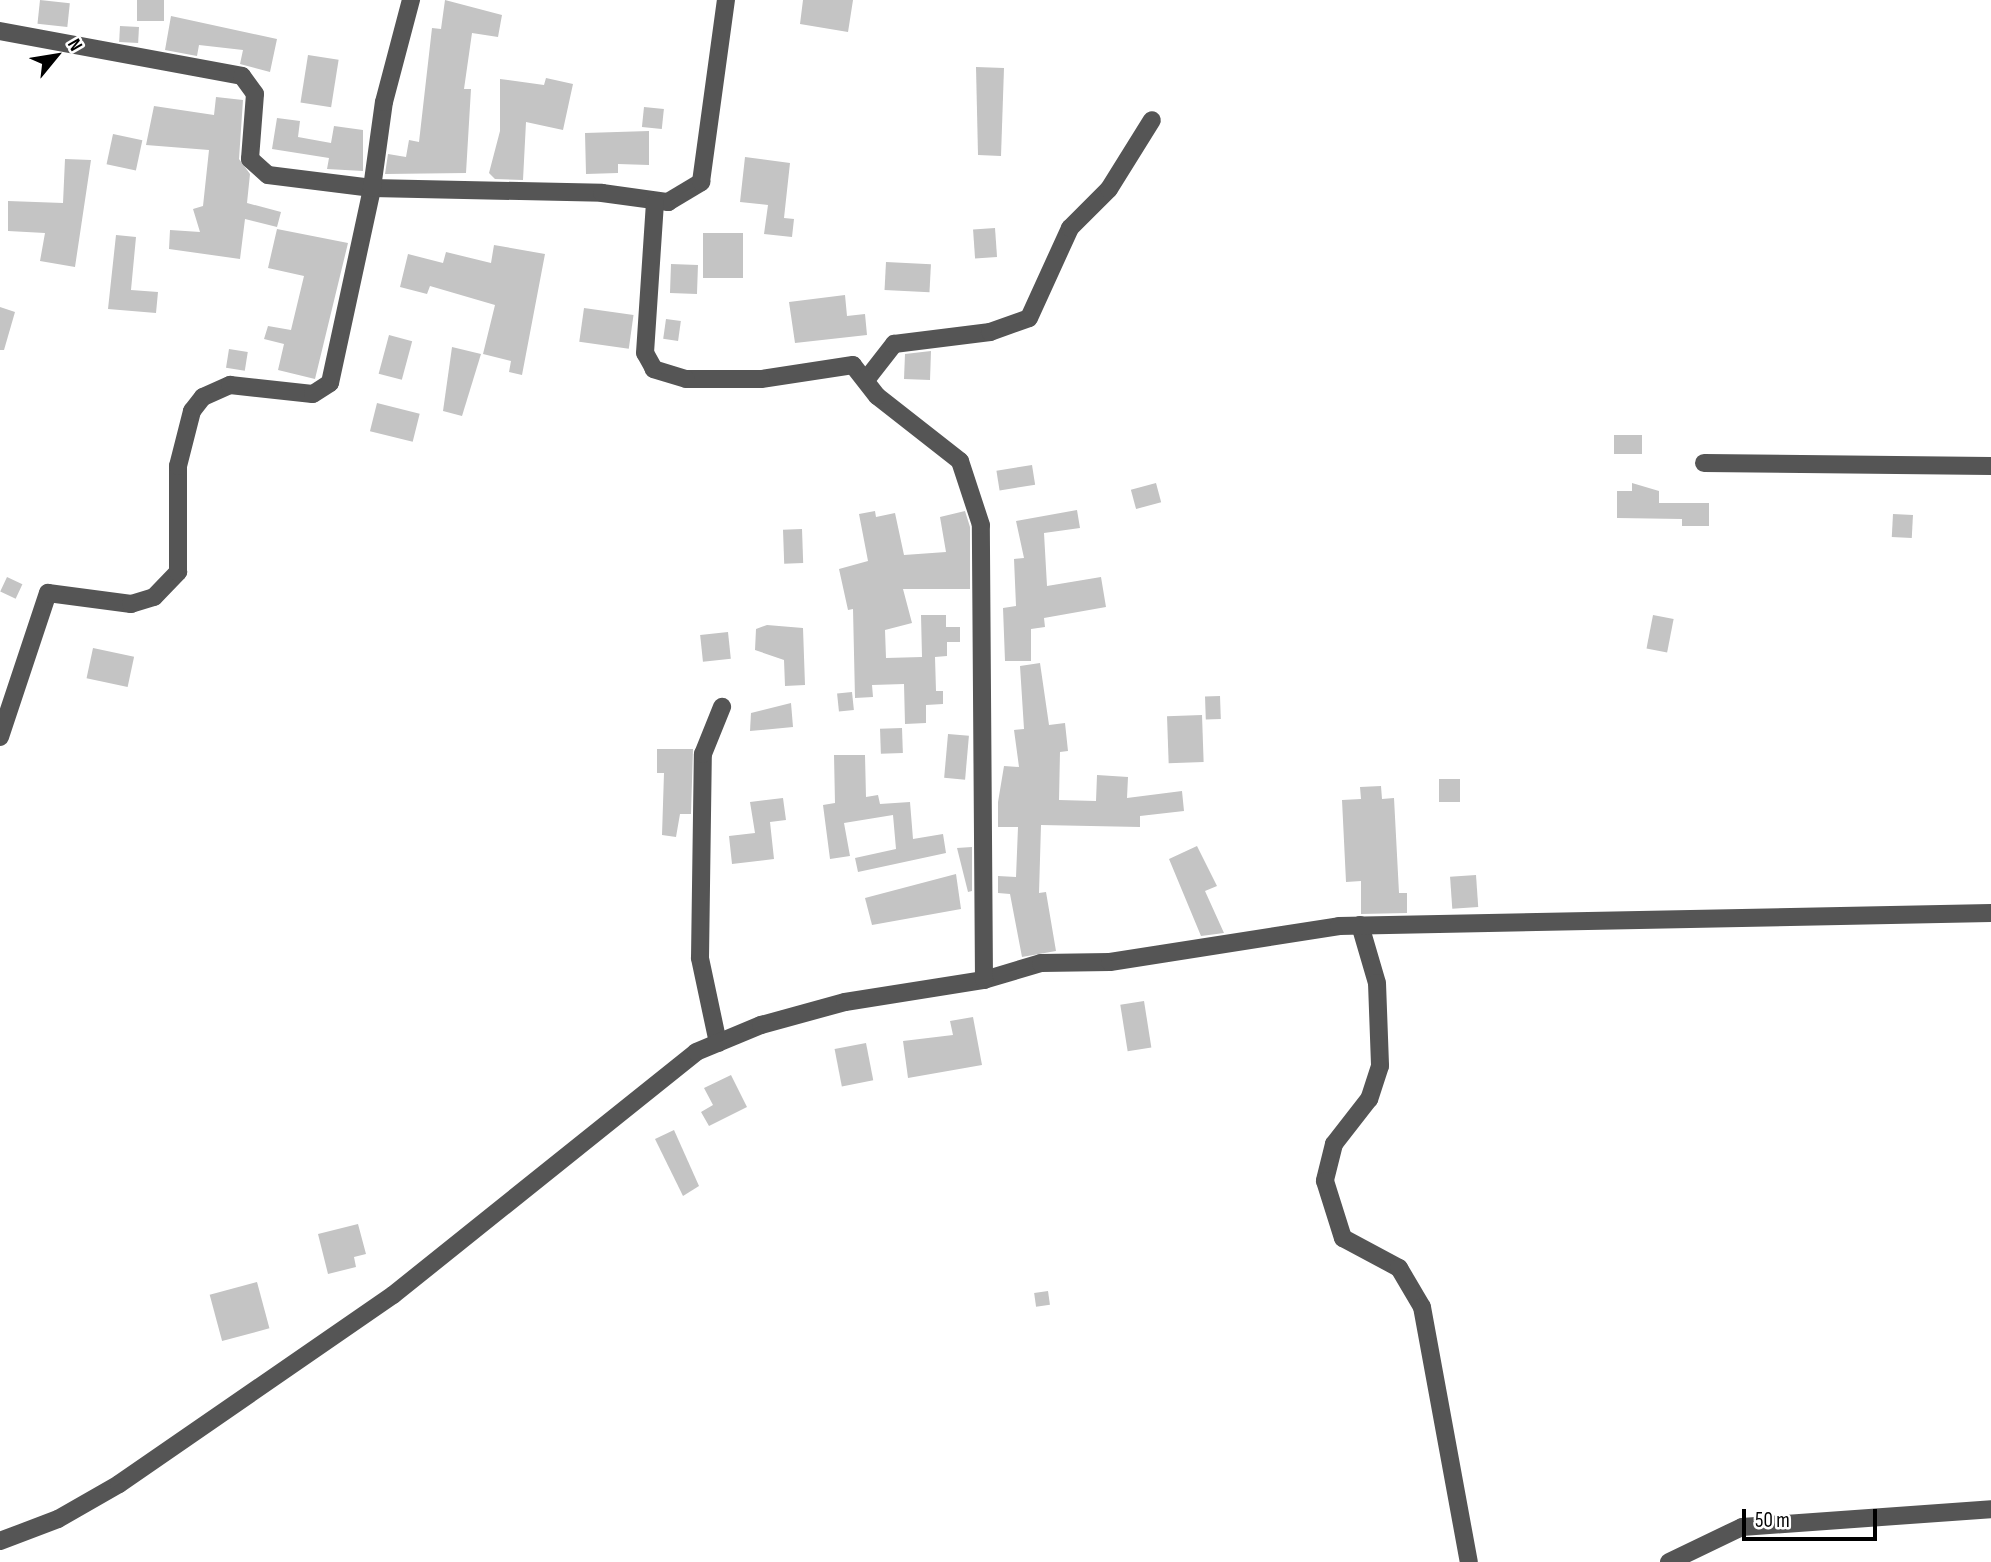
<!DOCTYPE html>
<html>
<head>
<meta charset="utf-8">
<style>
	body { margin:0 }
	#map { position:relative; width:1991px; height:1562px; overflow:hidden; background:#fff; font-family:"Sofia Sans Condensed",sans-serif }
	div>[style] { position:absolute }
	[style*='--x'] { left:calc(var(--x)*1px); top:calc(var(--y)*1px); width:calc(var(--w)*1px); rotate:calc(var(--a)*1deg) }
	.building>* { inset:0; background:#c4c4c4; transform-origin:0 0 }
	.minor>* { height:18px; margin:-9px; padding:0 9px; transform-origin:9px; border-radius:9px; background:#555 }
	span { translate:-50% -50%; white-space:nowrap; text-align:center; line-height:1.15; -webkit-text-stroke:7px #fff; paint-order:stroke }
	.north { position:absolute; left:21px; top:21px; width:70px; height:70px; -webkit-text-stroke:5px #fff; paint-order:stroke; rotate:60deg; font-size:19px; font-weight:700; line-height:28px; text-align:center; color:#000 }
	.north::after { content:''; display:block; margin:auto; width:24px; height:32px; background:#000; clip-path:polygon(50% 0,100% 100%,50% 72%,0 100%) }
	.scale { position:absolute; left:1742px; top:1509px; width:135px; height:32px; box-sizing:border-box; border:4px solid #000; border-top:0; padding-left:9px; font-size:21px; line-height:24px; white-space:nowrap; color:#000; -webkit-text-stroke:5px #fff; paint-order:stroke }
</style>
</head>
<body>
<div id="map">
	<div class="building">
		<i style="left:40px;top:0;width:30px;height:24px;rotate:6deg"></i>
		<i style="left:137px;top:0;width:27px;height:21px"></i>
		<i style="clip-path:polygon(445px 0,502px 15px,498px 37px,472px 33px,464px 89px,471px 89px,466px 173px,385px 174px,388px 154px,406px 157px,409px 140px,419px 142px,432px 28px,441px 29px)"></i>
		<i style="clip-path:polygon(803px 0,853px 0,848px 32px,800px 24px)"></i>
		<i style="clip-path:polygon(171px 16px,277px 39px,270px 72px,240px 64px,243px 50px,199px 45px,197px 56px,165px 50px)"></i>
		<i style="left:120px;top:26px;width:19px;height:16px;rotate:3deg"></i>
		<i style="left:308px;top:55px;width:31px;height:48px;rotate:9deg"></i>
		<i style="clip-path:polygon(976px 67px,1004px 68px,1001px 156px,978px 155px)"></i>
		<i style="clip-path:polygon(546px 78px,573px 84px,563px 130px,526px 122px,523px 180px,495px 179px,489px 173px,500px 131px,500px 79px,544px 85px)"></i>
		<i style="clip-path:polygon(216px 97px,243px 100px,239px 159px,250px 174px,247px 203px,281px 212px,277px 227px,245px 219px,240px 259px,169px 249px,170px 230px,200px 232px,193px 209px,203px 206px,209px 150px,146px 145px,154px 106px,214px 115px)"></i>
		<i style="left:644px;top:107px;width:20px;height:20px;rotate:6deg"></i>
		<i style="clip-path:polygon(277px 118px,300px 121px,298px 137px,331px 143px,334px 126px,363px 130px,363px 171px,327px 169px,329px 158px,272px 149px)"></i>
		<i style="clip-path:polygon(649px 131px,649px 165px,618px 164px,618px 173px,586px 174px,585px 133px)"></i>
		<i style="left:113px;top:134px;width:30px;height:31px;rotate:12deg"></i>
		<i style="clip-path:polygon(745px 157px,790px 163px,784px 218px,794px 219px,792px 237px,764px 234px,768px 205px,740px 202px)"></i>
		<i style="clip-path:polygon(65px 159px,91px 160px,75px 267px,40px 261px,45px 233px,8px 231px,8px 201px,63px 203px)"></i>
		<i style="left:995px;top:228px;width:29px;height:22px;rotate:86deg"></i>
		<i style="clip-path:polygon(277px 229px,348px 243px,315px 379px,278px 370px,284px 344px,264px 339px,268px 326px,291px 330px,304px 276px,268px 268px)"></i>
		<i style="left:703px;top:233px;width:40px;height:45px"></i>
		<i style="clip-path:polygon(116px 235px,136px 237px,131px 290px,158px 292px,156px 313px,108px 309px)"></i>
		<i style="clip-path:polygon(494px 245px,545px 254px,522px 375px,509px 372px,511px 361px,483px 354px,495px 305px,430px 286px,427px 294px,400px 287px,408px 254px,443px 263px,446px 252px,491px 263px)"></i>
		<i style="left:886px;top:262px;width:45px;height:28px;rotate:3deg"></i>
		<i style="left:671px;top:264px;width:27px;height:29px;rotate:2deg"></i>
		<i style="clip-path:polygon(845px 295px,847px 316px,865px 314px,867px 335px,795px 343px,789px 302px)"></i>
		<i style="clip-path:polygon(0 307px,15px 312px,4px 350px,0 350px)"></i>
		<i style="left:584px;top:308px;width:50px;height:34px;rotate:8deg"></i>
		<i style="left:666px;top:319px;width:15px;height:20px;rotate:8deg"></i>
		<i style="left:389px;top:335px;width:24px;height:40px;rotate:15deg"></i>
		<i style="clip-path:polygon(452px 347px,481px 354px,462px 416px,443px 411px)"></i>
		<i style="left:229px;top:349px;width:19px;height:19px;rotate:9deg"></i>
		<i style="clip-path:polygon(931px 351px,930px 380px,904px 379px,905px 354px)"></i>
		<i style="left:377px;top:403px;width:44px;height:29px;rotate:14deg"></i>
		<i style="left:1614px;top:435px;width:28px;height:19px"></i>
		<i style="left:1032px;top:465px;width:20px;height:36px;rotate:81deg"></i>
		<i style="left:1156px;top:483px;width:20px;height:26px;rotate:75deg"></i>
		<i style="clip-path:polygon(1632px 483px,1659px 491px,1659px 503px,1709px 503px,1709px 526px,1682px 526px,1682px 519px,1617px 518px,1617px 491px,1632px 491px)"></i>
		<i style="clip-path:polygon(1077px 510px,1080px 528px,1044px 533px,1047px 586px,1101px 577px,1106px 607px,1044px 618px,1045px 627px,1031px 629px,1031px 661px,1005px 661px,1003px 608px,1016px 606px,1014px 559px,1024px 558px,1016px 521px)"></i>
		<i style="clip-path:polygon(875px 511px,876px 517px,895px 513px,904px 555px,946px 552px,940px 517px,965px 511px,970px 527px,970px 589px,903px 589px,912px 623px,885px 630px,886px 658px,922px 657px,921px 615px,946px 615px,946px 627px,960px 627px,960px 642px,947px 642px,947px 656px,935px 657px,936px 691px,943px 691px,943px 704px,926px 705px,926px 723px,905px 724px,904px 684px,872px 685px,873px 697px,855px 698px,853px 609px,848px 610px,839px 569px,868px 561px,859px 514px)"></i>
		<i style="left:1893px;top:514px;width:20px;height:23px;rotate:3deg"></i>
		<i style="left:802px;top:529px;width:34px;height:19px;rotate:88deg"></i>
		<i style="left:7px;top:577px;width:17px;height:16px;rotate:25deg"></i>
		<i style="left:1653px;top:615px;width:21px;height:34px;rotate:11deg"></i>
		<i style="clip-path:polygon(767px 625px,803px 628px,805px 685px,785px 686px,784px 660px,755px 650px,756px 629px)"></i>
		<i style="left:728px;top:632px;width:27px;height:28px;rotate:84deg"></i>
		<i style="left:93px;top:648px;width:42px;height:31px;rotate:12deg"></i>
		<i style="clip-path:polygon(1040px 663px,1049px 725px,1065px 723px,1068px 751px,1060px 752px,1059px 800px,1096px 801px,1097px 775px,1128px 777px,1127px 798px,1182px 791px,1184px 811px,1140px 816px,1140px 827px,1041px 825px,1039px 893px,1046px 892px,1056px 951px,1022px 957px,1010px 894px,998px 893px,998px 876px,1016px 877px,1018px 827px,998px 827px,998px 802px,1004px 766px,1019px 767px,1014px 730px,1024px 729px,1020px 666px)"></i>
		<i style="left:852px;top:692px;width:18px;height:15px;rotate:84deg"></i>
		<i style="left:1220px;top:696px;width:23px;height:15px;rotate:88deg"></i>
		<i style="clip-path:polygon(791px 703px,793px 727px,750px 731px,751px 713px)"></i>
		<i style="left:1202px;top:715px;width:47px;height:35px;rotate:88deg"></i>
		<i style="left:902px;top:728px;width:25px;height:22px;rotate:88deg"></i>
		<i style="left:948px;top:734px;width:21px;height:44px;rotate:5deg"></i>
		<i style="clip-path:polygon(657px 749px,693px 749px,691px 814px,680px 814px,676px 837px,662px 835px,664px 773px,657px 773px)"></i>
		<i style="clip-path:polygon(834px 755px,865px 755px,866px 797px,878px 795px,880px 804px,910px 802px,913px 839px,943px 834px,946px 853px,858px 872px,855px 858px,896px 849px,893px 815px,844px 823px,850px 856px,830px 859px,823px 805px,835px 803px)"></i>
		<i style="left:1439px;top:779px;width:21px;height:23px"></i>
		<i style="clip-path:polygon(1381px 786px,1382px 799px,1394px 798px,1399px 893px,1407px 893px,1407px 913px,1361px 914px,1361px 881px,1346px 882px,1342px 800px,1361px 799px,1360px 787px)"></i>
		<i style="clip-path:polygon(783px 798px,786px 820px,770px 822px,774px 859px,732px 864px,729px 836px,755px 833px,750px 802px)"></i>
		<i style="clip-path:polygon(1197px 846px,1217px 886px,1205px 891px,1224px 933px,1201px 936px,1169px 859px)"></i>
		<i style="clip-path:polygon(972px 847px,972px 891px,968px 892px,957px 848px)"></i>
		<i style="clip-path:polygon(956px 874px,961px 909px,872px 925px,865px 898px)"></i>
		<i style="left:1476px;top:875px;width:32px;height:26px;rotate:86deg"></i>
		<i style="left:1144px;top:1001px;width:47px;height:24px;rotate:81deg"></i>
		<i style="clip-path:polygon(973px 1017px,982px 1065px,908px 1078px,903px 1041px,953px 1035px,950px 1021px)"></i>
		<i style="left:866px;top:1043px;width:38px;height:32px;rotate:79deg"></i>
		<i style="clip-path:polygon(731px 1075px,747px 1107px,709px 1126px,701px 1112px,713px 1105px,704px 1088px)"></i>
		<i style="clip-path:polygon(674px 1130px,699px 1186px,683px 1196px,655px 1139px)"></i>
		<i style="clip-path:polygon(358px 1224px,366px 1254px,354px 1257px,356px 1267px,328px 1274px,318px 1234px)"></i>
		<i style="left:257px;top:1282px;width:48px;height:49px;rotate:75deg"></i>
		<i style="left:1048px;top:1291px;width:14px;height:14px;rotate:82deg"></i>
	</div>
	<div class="minor">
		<i style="--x:0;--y:31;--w:246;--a:10.5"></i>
		<i style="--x:242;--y:76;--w:22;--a:54"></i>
		<i style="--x:255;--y:94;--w:65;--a:94.4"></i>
		<i style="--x:250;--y:159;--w:24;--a:42"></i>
		<i style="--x:268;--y:175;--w:105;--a:7.1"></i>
		<i style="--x:372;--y:188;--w:230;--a:1.2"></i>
		<i style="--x:602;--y:193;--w:67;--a:7.8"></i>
		<i style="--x:668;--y:202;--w:39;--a:-31"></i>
		<i style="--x:701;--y:182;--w:184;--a:-82.2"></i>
		<i style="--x:866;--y:380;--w:46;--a:-52.1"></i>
		<i style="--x:894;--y:344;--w:97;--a:-7.1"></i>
		<i style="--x:990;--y:332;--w:41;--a:-19.7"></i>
		<i style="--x:1029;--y:318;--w:99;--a:-65.5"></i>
		<i style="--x:1070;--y:228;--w:55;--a:-45"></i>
		<i style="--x:1109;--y:189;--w:81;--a:-58.1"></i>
		<i style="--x:1704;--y:463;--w:287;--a:0.6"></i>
		<i style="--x:0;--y:737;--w:152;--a:-71.6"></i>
		<i style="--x:48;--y:593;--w:84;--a:7.5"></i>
		<i style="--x:131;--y:604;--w:24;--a:-17"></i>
		<i style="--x:154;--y:597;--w:35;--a:-46"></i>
		<i style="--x:178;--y:572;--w:106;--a:-90"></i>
		<i style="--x:178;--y:466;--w:57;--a:-75.7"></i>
		<i style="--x:192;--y:411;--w:18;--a:-52"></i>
		<i style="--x:203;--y:397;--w:30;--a:-24"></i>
		<i style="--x:230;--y:385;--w:83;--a:6.2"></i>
		<i style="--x:313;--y:394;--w:20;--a:-33"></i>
		<i style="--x:330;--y:383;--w:199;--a:-77.8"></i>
		<i style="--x:372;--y:188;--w:87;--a:-82.1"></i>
		<i style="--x:384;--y:102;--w:106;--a:-75.2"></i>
		<i style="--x:1360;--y:925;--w:60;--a:73.7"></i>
		<i style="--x:1377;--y:983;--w:83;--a:87.9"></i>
		<i style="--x:1380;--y:1066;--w:35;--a:108"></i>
		<i style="--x:1369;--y:1099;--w:57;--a:127.9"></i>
		<i style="--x:1334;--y:1144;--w:38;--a:104"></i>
		<i style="--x:1325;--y:1181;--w:60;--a:72.5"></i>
		<i style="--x:1343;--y:1238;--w:64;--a:28.2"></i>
		<i style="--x:1399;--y:1268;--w:45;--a:59.5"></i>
		<i style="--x:1422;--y:1307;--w:259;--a:79.6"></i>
		<i style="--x:984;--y:980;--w:59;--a:-16.6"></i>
		<i style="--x:1041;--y:963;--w:69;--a:-0.8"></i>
		<i style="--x:1110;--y:962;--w:232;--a:-8.9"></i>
		<i style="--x:1339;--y:926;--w:652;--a:-1.14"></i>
		<i style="--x:718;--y:1043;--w:87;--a:-102"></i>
		<i style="--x:700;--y:958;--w:204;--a:-89.2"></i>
		<i style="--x:703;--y:754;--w:51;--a:-68"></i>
		<i style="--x:0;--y:1541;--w:62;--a:-20.8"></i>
		<i style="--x:58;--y:1519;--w:70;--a:-29.8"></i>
		<i style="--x:119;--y:1484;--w:333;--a:-34.6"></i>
		<i style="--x:393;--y:1295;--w:388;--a:-38.7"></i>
		<i style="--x:696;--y:1052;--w:70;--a:-22.6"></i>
		<i style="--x:761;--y:1025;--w:87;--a:-15.3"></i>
		<i style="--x:845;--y:1002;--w:141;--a:-9"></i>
		<i style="--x:984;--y:980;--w:455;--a:-90.4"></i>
		<i style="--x:981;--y:525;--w:67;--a:-108.2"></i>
		<i style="--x:960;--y:461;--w:105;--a:-141.9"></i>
		<i style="--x:877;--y:396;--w:39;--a:-128"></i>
		<i style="--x:853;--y:365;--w:93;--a:171.3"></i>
		<i style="--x:761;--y:379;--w:75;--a:180"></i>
		<i style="--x:686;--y:379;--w:34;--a:-163"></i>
		<i style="--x:654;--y:369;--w:18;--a:-119"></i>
		<i style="--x:645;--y:353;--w:150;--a:-86.2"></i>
		<i style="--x:1669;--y:1562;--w:81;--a:-25.6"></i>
		<i style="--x:1742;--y:1527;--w:250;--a:-4.1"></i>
	</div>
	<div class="north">N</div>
	<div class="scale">50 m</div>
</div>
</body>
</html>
